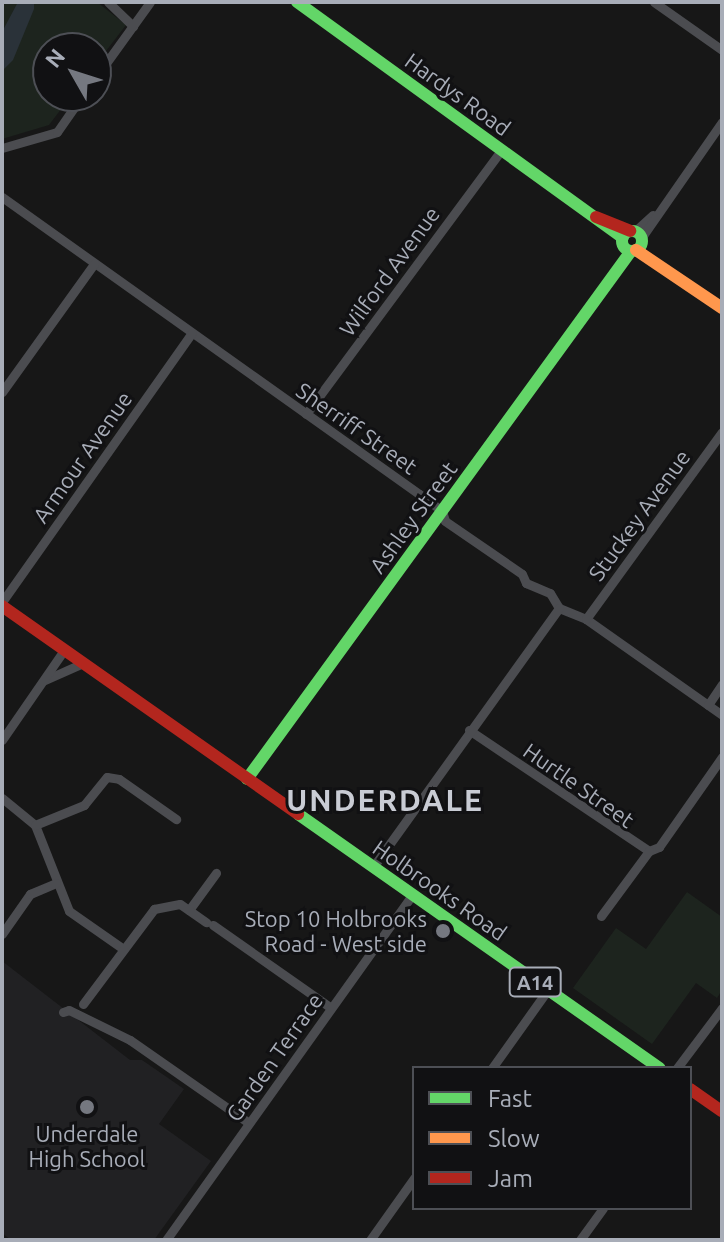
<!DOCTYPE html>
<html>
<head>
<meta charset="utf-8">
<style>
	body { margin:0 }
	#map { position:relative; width:724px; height:1242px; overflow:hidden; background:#171717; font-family:Ubuntu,sans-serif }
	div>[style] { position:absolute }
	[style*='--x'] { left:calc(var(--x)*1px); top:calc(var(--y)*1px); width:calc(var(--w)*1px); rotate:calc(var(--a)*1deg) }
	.built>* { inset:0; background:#212123 }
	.green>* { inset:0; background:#1d241e }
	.water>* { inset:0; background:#2a3239 }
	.street>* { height:9px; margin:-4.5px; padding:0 4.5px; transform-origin:4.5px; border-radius:4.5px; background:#4b4c50 }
	.fast>* { height:12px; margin:-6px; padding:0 6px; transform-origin:6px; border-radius:6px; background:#63d668 }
	.fast>.ring { margin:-6px; padding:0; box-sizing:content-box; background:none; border:12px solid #63d668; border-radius:50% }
	.slow>* { height:12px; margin:-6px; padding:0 6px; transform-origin:6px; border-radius:6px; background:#ff974d }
	.jam>* { height:12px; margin:-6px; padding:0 6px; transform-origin:6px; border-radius:6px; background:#b3261e }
	.dots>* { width:22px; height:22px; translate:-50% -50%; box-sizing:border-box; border:4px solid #111113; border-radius:50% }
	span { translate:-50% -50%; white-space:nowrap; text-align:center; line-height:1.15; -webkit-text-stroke:6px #111113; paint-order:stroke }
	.shield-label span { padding:2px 6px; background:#111113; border:2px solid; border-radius:6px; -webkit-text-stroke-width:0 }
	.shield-label { font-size:20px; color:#a8adb8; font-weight:700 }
	.street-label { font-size:22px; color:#a8adb8 }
	.poi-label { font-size:22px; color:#a8adb8 }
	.right { translate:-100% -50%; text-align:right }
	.district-label { font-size:30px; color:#c9ccd4; font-weight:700; letter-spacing:2px }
	.frame { position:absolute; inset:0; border:4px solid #a8adb8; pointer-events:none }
	.legend { position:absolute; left:412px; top:1066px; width:280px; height:144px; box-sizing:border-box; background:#111113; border:2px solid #4d4f55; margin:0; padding:10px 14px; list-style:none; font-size:24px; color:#a8adb8 }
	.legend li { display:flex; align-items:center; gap:16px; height:40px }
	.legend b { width:40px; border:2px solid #4d4f55 }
	.north { position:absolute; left:32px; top:32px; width:80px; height:80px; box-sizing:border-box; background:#111113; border:2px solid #4d4f55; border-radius:50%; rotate:309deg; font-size:22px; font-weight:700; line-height:32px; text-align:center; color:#a8adb8 }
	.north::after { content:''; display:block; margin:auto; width:28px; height:36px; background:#757880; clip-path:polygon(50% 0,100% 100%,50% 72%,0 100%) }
</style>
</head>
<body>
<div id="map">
	<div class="built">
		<i style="clip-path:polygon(2px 961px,130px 1060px,142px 1060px,184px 1089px,159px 1124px,211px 1161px,154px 1240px,11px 1240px,2px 1233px)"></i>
	</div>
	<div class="green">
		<i style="clip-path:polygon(2px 2px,97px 2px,126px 25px,96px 64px,96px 48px,48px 48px,48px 96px,71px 96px,49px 125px,2px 139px)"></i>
		<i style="clip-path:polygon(687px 892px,722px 917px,722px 990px,717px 998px,696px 983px,652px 1044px,573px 988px,616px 928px,646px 949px)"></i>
	</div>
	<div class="water">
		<i style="clip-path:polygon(18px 2px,34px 2px,34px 9px,13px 60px,2px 71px,2px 32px)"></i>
	</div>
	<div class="street">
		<i style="--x:108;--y:2;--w:35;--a:44"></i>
		<i style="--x:654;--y:2;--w:83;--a:35.2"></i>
		<i style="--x:96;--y:77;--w:92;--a:-54.2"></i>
		<i style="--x:2;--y:148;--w:57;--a:-16.2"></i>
		<i style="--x:57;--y:132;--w:44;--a:-55.2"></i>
		<i style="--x:2;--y:197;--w:512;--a:35.46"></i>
		<i style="--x:419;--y:494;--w:29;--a:36"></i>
		<i style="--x:442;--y:511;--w:10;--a:73"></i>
		<i style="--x:445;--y:521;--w:93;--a:34.5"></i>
		<i style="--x:522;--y:574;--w:10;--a:66"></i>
		<i style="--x:526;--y:583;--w:26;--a:23"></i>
		<i style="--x:550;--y:593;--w:17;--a:59"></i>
		<i style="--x:635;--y:231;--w:24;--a:-42"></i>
		<i style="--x:642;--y:237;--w:140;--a:-55.2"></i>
		<i style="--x:2;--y:392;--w:158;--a:-54.3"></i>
		<i style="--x:306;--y:414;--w:328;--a:-53.5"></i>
		<i style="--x:2;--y:602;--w:329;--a:-54.8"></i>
		<i style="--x:559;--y:608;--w:29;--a:22"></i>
		<i style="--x:586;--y:619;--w:166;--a:35.2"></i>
		<i style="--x:586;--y:619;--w:231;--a:-54"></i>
		<i style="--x:45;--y:680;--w:42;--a:-24.1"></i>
		<i style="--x:708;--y:705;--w:25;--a:-56"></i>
		<i style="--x:469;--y:730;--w:217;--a:33.9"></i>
		<i style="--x:649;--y:851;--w:11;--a:-22"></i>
		<i style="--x:659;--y:847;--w:110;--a:-55"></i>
		<i style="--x:2;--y:740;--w:109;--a:-55.4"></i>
		<i style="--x:2;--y:798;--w:43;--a:39.3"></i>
		<i style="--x:35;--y:825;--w:92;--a:68.4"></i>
		<i style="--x:69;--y:911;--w:65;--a:34.9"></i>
		<i style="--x:35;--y:825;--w:53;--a:-22.2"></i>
		<i style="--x:84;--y:805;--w:36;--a:-51"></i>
		<i style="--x:107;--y:777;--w:12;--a:9"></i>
		<i style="--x:119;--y:779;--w:70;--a:35.1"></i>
		<i style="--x:373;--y:867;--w:319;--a:-54.3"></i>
		<i style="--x:189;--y:910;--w:46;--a:-53.9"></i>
		<i style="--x:601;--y:916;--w:81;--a:-53.6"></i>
		<i style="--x:213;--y:925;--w:144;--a:35.1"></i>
		<i style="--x:2;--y:934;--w:49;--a:-55"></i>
		<i style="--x:30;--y:894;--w:28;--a:-23"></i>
		<i style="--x:83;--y:1004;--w:119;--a:-53.2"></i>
		<i style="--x:154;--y:909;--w:26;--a:-11"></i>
		<i style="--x:180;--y:904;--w:32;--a:35"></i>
		<i style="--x:63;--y:1012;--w:6;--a:-18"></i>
		<i style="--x:69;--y:1010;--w:68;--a:26.2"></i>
		<i style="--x:130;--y:1040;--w:145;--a:34.9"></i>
		<i style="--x:492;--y:1068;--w:95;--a:-54.5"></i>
		<i style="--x:677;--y:1068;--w:75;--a:-53.1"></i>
		<i style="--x:166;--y:1240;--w:424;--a:-54.5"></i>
		<i style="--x:370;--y:1240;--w:76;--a:-54.6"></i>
		<i style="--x:580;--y:1240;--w:39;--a:-54"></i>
	</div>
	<div class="fast">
		<i style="--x:297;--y:2;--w:402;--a:35.9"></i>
		<i class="ring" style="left:622px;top:231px;width:8px;height:8px"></i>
		<i style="--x:247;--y:779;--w:653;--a:-53.97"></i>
		<i style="--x:298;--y:814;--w:442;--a:35.1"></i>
	</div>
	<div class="slow">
		<i style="--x:636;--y:250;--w:104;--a:34"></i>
	</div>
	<div class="jam">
		<i style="--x:596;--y:217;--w:37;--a:22"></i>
		<i style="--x:2;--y:606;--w:362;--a:35.1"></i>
		<i style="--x:690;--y:1089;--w:39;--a:35"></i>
	</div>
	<div class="dots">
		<i style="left:443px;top:931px;background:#757880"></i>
		<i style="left:87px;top:1107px;background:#757880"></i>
	</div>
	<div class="shield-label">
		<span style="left:535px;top:982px">A14</span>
	</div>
	<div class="street-label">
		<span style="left:458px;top:94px;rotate:36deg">Hardys Road</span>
		<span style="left:389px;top:271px;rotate:-54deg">Wilford Avenue</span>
		<span style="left:357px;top:428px;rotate:35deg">Sherriff Street</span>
		<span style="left:82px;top:457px;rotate:-55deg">Armour Avenue</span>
		<span style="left:639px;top:515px;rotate:-54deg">Stuckey Avenue</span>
		<span style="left:413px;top:517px;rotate:-54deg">Ashley Street</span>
		<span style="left:579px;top:785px;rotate:35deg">Hurtle Street</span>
		<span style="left:440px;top:890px;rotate:35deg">Holbrooks Road</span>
		<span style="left:274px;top:1057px;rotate:-55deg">Garden Terrace</span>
	</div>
	<div class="poi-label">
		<span class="right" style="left:427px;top:931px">Stop 10 Holbrooks<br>Road - West side</span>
		<span style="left:87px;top:1146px">Underdale<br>High School</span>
	</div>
	<div class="district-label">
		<span style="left:385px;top:800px">UNDERDALE</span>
	</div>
	<div class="frame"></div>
	<ul class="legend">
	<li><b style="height:10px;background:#63d668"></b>Fast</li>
	<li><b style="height:10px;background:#ff974d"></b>Slow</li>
	<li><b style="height:10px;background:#b3261e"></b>Jam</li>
	</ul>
	<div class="north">N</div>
</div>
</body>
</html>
